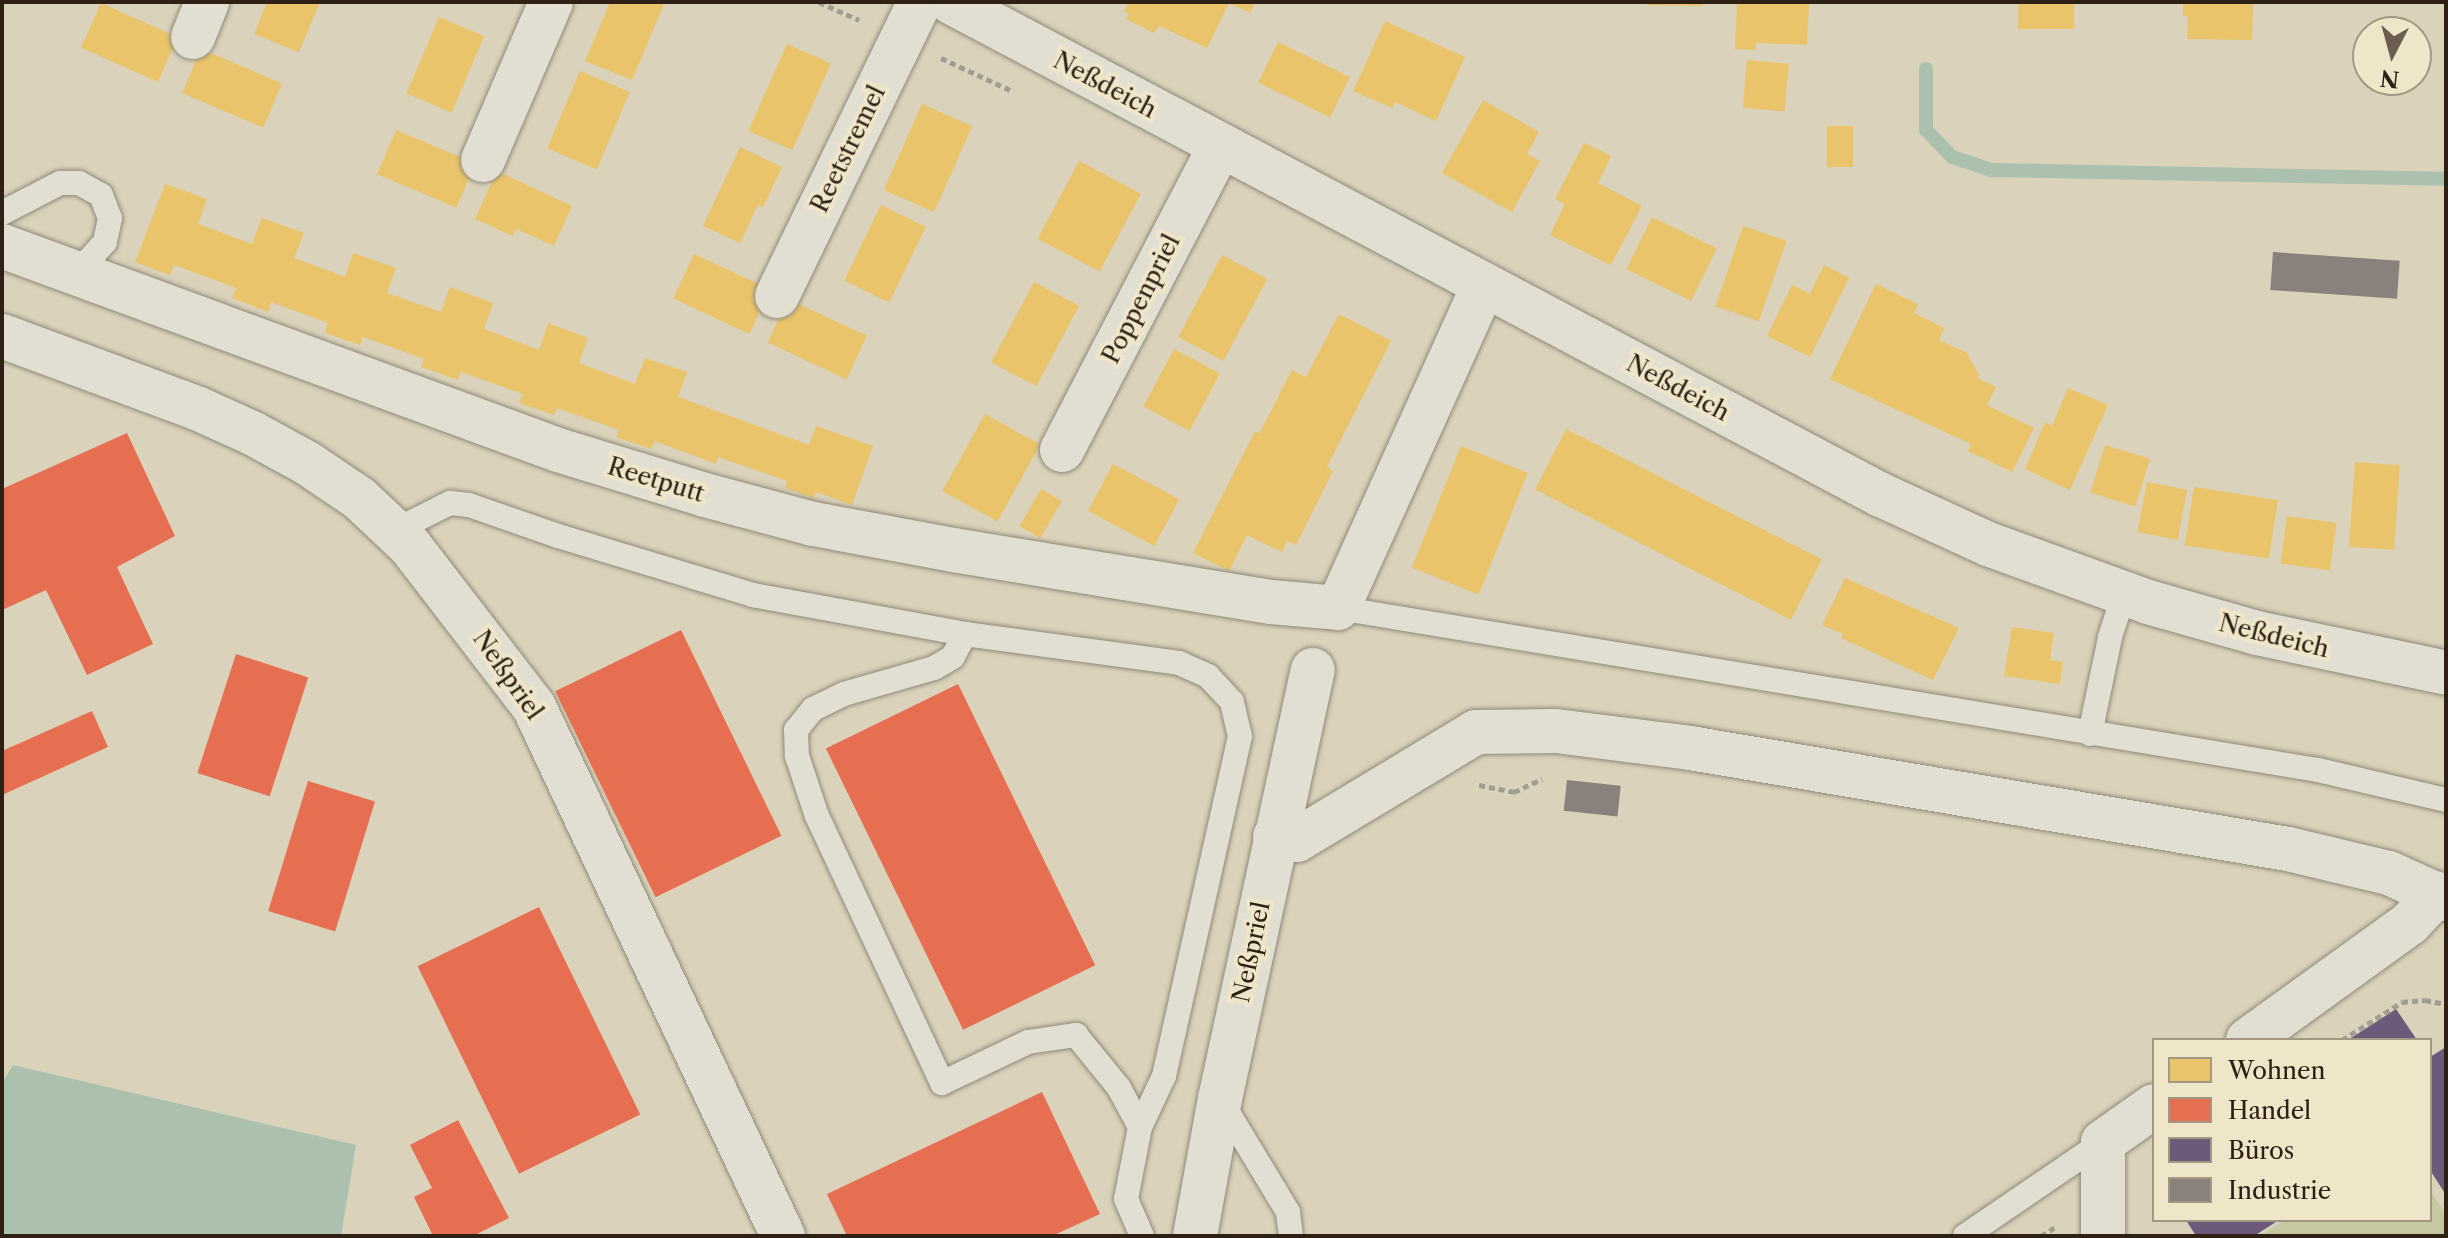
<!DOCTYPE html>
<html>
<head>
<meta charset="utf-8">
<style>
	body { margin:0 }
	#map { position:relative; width:2448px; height:1238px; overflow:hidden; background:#dad2ba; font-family:"Libre Caslon Text",serif }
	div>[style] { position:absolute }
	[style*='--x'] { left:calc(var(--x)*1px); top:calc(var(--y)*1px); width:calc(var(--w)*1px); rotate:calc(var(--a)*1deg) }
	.green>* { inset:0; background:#c5c8a1 }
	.water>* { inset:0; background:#abc1ae }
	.homes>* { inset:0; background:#e9c46a; transform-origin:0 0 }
	.shops>* { inset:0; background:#e76f51; transform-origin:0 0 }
	.offices>* { inset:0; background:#6d597a }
	.industry>* { inset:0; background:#8a817c; transform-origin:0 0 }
	.stream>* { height:14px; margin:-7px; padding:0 7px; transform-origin:7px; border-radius:7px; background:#abc1ae }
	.path>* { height:5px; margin-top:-2.5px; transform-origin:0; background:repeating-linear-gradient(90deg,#a29d93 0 6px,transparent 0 10px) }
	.roads { filter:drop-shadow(0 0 2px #8f897a) drop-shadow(0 0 2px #8f897a) }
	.lane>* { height:24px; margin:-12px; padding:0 12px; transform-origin:12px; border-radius:12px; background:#e2ded2 }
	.street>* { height:44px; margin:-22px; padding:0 22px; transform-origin:22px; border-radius:22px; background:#e2ded2 }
	.secondary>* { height:44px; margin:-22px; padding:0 22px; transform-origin:22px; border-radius:22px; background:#e2ded2 }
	span { translate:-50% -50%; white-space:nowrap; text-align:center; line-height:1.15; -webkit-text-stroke:8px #efe6ca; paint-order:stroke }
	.street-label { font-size:24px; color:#2f2015 }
	.frame { position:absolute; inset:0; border:4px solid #2f2015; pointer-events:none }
	.legend { position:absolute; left:2152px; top:1038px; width:280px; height:184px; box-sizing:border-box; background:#efe6ca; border:2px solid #a29782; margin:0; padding:10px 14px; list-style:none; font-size:24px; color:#2f2015 }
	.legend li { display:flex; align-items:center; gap:16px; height:40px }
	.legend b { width:40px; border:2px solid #a29782 }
	.north { position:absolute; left:2352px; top:16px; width:80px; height:80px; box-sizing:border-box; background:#efe6ca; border:2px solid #a29782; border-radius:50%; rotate:186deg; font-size:22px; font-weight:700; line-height:32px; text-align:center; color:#2f2015 }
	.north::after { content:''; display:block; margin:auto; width:28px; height:36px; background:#6b5e4f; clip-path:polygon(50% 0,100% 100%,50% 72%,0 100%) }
</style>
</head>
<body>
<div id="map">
	<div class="green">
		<i style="clip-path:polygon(2430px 1190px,2446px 1215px,2446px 1236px,2260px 1236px,2285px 1220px,2430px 1220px)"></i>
	</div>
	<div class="water">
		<i style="clip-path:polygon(13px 1065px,356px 1145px,341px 1236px,2px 1236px,2px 1083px)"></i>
	</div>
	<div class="homes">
		<i style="clip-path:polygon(267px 2px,320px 2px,299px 52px,254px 34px)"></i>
		<i style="clip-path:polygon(610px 2px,665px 2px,632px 80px,585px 61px)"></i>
		<i style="clip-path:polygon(1129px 2px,1255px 2px,1250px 13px,1229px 3px,1207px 48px,1159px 26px,1154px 33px,1126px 19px,1129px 13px,1124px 12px)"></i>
		<i style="clip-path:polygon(1646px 2px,1702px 2px,1702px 6px,1645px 5px)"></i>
		<i style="clip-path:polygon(1737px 2px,1809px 2px,1807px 45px,1756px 43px,1756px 50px,1735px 49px)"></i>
		<i style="left:2018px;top:2px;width:56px;height:27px"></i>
		<i style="clip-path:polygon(2183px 2px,2253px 2px,2252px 40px,2187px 39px,2188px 16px,2183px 16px)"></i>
		<i style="left:101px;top:3px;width:84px;height:49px;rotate:24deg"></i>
		<i style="left:439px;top:17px;width:49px;height:83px;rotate:23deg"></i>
		<i style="clip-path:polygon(1385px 21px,1465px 57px,1436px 121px,1395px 102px,1392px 108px,1353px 91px)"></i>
		<i style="left:1278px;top:42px;width:80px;height:45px;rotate:26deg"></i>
		<i style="left:787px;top:44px;width:48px;height:95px;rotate:24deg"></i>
		<i style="left:201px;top:49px;width:88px;height:48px;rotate:23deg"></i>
		<i style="left:1747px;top:60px;width:42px;height:48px;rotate:5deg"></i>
		<i style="left:580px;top:71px;width:54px;height:84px;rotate:23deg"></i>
		<i style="clip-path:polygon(1483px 100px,1539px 132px,1527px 154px,1540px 161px,1512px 212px,1442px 173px)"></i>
		<i style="left:922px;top:104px;width:55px;height:94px;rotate:24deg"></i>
		<i style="left:1827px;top:126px;width:26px;height:41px"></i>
		<i style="left:396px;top:130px;width:86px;height:48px;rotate:23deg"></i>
		<i style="clip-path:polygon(1584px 143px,1611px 156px,1598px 183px,1642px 206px,1611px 265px,1550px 235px,1565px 204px,1555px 199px)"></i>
		<i style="clip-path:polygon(740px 147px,782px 167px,763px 207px,758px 205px,740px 243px,703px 226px)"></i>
		<i style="left:1079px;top:161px;width:70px;height:88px;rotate:28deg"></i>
		<i style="clip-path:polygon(497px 171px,572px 206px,554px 246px,516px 229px,513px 236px,475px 219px)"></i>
		<i style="clip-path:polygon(165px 184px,207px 199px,198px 224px,252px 244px,262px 218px,304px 233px,294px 258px,345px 277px,353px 253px,396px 268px,387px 293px,441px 312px,450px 287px,493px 303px,484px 329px,539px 350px,548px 323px,588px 338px,579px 363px,635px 384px,645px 358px,687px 372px,678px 397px,809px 445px,816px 426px,873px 446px,852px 505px,816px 492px,813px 498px,785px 488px,787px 481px,718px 457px,716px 464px,655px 441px,651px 449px,616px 437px,619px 430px,557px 408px,554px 415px,519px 403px,523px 394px,461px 372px,458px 380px,421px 367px,424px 359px,363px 337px,360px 345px,325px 333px,328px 323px,271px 302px,268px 312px,232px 298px,236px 288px,174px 265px,170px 275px,135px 262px)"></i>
		<i style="left:881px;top:205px;width:50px;height:84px;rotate:26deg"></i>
		<i style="left:1652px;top:217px;width:72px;height:58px;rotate:26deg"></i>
		<i style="left:1743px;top:226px;width:46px;height:85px;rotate:19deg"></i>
		<i style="left:694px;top:254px;width:84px;height:49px;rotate:25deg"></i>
		<i style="left:1222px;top:255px;width:51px;height:93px;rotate:28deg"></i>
		<i style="clip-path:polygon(1824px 265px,1849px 278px,1810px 357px,1767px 336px,1792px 285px,1810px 294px)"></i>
		<i style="left:1034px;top:282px;width:51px;height:91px;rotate:28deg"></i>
		<i style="clip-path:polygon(1876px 284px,1918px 304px,1914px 313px,1944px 328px,1939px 340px,1967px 353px,1979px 375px,1977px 378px,1996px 387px,1987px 405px,2034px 428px,2012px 472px,1968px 451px,1971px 444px,1830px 379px)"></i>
		<i style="left:788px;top:299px;width:87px;height:48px;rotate:25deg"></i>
		<i style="clip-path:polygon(1339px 314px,1391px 341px,1327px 467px,1333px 471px,1296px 545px,1287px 541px,1282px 552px,1247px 535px,1229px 571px,1193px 553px,1255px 431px,1259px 434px,1292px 370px,1306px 377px)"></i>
		<i style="left:1174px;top:349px;width:52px;height:65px;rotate:28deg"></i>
		<i style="clip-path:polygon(2068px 388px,2108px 405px,2070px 490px,2025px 469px,2045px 422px,2052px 426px)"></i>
		<i style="left:985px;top:414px;width:63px;height:88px;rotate:29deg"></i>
		<i style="left:1566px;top:429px;width:287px;height:68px;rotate:27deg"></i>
		<i style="left:2105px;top:445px;width:47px;height:50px;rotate:17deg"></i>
		<i style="left:1461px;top:446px;width:72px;height:131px;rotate:22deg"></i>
		<i style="left:2355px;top:462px;width:45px;height:85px;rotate:4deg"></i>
		<i style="left:1113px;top:464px;width:75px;height:53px;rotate:28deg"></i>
		<i style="left:2147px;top:482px;width:41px;height:51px;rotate:11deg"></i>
		<i style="left:2194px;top:487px;width:85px;height:59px;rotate:9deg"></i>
		<i style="left:1041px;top:489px;width:24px;height:43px;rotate:30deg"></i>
		<i style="left:2287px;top:516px;width:50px;height:48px;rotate:8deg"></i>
		<i style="clip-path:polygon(1845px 578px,1959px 628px,1933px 680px,1841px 638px,1843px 634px,1822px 625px)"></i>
		<i style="clip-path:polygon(2012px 627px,2054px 633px,2050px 660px,2063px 662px,2060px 684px,2004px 676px)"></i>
	</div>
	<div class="shops">
		<i style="clip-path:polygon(127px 433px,175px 536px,117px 567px,153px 644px,87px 675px,46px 590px,2px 610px,2px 489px)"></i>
		<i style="left:681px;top:630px;width:229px;height:140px;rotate:64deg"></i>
		<i style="left:236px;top:654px;width:76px;height:125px;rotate:18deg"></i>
		<i style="left:958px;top:684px;width:313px;height:147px;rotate:64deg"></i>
		<i style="clip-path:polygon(92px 711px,108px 747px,2px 795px,2px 751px)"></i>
		<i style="left:308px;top:781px;width:70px;height:136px;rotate:17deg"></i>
		<i style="left:539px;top:907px;width:231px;height:135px;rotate:64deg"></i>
		<i style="clip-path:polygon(1042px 1092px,1100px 1214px,1052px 1236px,847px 1236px,827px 1194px)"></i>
		<i style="clip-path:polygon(458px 1120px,509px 1218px,473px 1236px,433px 1236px,414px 1197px,432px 1188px,410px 1145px)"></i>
	</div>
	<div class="offices">
		<i style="clip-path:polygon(2396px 1009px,2417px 1040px,2348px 1040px)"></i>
		<i style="clip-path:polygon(2446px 1047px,2446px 1195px,2430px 1170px,2430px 1057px)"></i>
		<i style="clip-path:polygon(2186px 1220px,2279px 1220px,2254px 1236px,2196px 1236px)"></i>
	</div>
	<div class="industry">
		<i style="left:2273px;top:252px;width:127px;height:38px;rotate:4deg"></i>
		<i style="left:1567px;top:780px;width:54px;height:31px;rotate:6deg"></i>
	</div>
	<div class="stream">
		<i style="--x:1926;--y:69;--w:61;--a:90"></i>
		<i style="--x:1926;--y:130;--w:37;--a:46"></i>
		<i style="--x:1952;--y:157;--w:41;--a:18.4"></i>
		<i style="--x:1991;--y:170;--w:455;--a:1.1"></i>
	</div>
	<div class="path">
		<i style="--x:819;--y:2;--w:44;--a:24.2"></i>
		<i style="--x:941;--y:58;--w:78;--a:24.9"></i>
		<i style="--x:1479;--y:785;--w:36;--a:11"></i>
		<i style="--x:1514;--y:792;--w:31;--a:-25"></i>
		<i style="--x:2342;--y:1040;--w:71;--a:-32.3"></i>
		<i style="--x:2402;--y:1002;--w:23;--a:-5"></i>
		<i style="--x:2425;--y:1000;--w:21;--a:11"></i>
		<i style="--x:2041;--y:1236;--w:19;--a:-32"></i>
	</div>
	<div class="roads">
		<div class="lane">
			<i style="--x:2;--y:213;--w:65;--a:-27.3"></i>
			<i style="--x:60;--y:183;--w:19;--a:0"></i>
			<i style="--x:79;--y:183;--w:25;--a:29"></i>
			<i style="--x:101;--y:195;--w:25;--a:69"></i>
			<i style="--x:110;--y:218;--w:25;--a:102"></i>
			<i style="--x:105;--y:242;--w:24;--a:132"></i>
			<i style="--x:89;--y:260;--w:22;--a:150"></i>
			<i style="--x:394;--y:531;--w:63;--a:-26.6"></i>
			<i style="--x:450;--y:503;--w:19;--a:6"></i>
			<i style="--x:469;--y:505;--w:94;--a:19.2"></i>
			<i style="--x:558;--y:536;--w:204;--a:16.8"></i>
			<i style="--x:753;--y:595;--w:216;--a:10.4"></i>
			<i style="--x:965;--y:634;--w:216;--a:7.7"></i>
			<i style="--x:1179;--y:663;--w:32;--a:24"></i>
			<i style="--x:1208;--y:676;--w:35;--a:47"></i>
			<i style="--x:1232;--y:702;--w:35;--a:77"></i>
			<i style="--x:1240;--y:736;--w:348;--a:102.6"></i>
			<i style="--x:1164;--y:1076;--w:56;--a:115.2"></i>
			<i style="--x:1338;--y:608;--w:993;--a:9.39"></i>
			<i style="--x:2318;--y:770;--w:131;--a:13.2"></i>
			<i style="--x:965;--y:634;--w:26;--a:118"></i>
			<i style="--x:953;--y:657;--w:22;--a:150"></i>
			<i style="--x:934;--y:668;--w:94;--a:163.9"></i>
			<i style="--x:844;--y:694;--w:34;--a:154"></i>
			<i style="--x:813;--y:709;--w:27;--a:129"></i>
			<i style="--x:796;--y:730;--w:26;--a:88"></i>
			<i style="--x:797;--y:756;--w:63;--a:71.6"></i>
			<i style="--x:817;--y:816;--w:295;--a:64.9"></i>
			<i style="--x:942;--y:1083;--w:95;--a:-25.5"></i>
			<i style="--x:1028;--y:1042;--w:49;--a:-8.3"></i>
			<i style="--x:1076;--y:1035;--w:68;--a:50.9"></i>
			<i style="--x:1119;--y:1088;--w:44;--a:61.7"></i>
			<i style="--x:1140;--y:1127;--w:73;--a:101"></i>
			<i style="--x:1126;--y:1199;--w:40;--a:66.6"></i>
			<i style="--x:2090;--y:734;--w:99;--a:-78.3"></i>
			<i style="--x:2110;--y:637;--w:45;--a:-72"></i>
			<i style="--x:1221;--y:1101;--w:130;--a:58.9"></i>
			<i style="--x:1288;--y:1212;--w:24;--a:83"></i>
			<i style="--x:1965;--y:1236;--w:167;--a:-34.3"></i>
		</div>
		<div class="street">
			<i style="--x:193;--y:37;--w:38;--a:-68"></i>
			<i style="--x:483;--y:160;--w:172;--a:-66.7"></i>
			<i style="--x:2;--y:246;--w:592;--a:20.15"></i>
			<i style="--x:558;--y:450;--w:154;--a:17"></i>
			<i style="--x:705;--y:495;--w:112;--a:15"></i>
			<i style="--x:813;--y:524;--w:142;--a:10.5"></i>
			<i style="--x:953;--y:550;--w:322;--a:9.3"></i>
			<i style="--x:1271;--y:602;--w:67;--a:5.1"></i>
			<i style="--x:1338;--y:608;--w:354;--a:-65.7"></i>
			<i style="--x:777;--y:296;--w:327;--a:-64.1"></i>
			<i style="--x:2;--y:336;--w:210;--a:20.3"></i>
			<i style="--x:199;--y:409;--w:60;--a:24.4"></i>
			<i style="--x:254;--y:434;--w:60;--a:28.7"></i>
			<i style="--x:307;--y:463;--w:63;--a:33.9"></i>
			<i style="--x:359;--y:498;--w:70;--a:43.3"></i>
			<i style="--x:410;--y:546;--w:203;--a:52.4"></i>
			<i style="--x:534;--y:707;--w:585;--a:64.79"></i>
			<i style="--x:1062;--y:450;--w:342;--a:-62.5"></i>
			<i style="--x:1275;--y:837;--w:22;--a:8"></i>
			<i style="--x:1297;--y:840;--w:209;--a:-31.1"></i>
			<i style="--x:1476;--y:732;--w:80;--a:-0.7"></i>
			<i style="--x:1556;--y:731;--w:135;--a:7.2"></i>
			<i style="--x:1690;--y:748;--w:606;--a:9.59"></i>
			<i style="--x:2288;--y:849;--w:104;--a:13.4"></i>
			<i style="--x:2389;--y:873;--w:63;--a:24.5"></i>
			<i style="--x:2248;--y:1040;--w:200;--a:-35.8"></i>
			<i style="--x:2410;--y:923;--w:40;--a:-47"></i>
			<i style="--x:1195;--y:1236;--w:139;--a:-79.7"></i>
			<i style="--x:1220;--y:1099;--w:439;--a:-77.8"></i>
			<i style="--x:2103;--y:1236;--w:94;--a:-90"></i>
			<i style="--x:2103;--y:1142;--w:62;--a:-35.2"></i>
		</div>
		<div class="secondary">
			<i style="--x:951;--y:2;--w:1053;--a:27.93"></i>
			<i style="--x:1881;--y:495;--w:118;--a:24.6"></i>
			<i style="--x:1988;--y:544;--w:170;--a:19.9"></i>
			<i style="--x:2148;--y:602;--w:113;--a:15.9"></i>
			<i style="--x:2257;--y:633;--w:193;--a:11.9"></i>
		</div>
	</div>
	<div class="street-label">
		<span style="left:1105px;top:85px;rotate:28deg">Neßdeich</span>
		<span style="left:848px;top:149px;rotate:-64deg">Reetstremel</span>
		<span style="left:1141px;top:299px;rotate:-63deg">Poppenpriel</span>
		<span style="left:1678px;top:388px;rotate:28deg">Neßdeich</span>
		<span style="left:656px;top:480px;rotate:17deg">Reetputt</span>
		<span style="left:2274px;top:636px;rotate:14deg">Neßdeich</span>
		<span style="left:508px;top:675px;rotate:55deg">Neßpriel</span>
		<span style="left:1251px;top:952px;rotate:-78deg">Neßpriel</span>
	</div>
	<div class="frame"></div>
	<ul class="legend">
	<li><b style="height:22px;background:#e9c46a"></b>Wohnen</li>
	<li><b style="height:22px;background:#e76f51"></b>Handel</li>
	<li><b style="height:22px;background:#6d597a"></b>Büros</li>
	<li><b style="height:22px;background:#8a817c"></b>Industrie</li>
	</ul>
	<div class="north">N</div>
</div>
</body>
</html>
